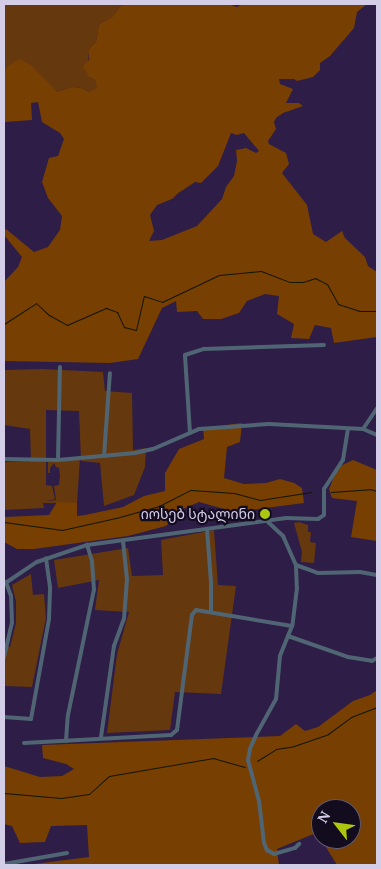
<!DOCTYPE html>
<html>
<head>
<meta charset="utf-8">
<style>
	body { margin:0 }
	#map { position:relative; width:381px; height:869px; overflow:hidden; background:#2d1d47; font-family:"PT Serif","Noto Sans Georgian",serif }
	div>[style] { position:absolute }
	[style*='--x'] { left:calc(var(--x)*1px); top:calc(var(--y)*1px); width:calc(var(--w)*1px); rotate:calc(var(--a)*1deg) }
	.green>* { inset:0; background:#66380e }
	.forest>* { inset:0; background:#773f02 }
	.stream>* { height:1px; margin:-0.5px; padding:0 0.5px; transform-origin:0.5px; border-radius:0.5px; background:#111600 }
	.street>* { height:4px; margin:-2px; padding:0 2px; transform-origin:2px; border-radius:2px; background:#506573 }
	.dots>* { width:14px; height:14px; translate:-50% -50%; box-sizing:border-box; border:2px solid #130c1f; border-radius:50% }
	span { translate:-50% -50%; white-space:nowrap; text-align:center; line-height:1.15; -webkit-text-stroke:4.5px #130c1f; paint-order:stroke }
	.poi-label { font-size:14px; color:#d4cde8 }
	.right { translate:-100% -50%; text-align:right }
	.frame { position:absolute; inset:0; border:5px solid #d4cde8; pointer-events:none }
	.north { position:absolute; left:311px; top:799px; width:50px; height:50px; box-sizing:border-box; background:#130c1f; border:1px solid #60596f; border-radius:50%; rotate:300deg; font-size:14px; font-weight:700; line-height:20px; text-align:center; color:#d4cde8 }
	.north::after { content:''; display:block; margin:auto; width:18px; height:22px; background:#adc60f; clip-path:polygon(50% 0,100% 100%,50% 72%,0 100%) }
</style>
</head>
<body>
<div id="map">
	<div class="green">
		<i style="clip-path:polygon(4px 4px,122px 4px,112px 17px,99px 24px,96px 42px,88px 50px,89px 77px,95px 80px,98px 88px,89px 92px,81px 88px,72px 87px,57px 92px,7px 68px,4px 69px)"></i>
		<i style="clip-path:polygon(42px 369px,103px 372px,105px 391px,132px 393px,133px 450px,146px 448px,145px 467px,134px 495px,104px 506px,100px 463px,81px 461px,79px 411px,46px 410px,46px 485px,52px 486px,55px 499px,46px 501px,56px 500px,54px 486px,59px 485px,60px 475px,59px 468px,56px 467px,54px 463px,50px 468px,50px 473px,48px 473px,48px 462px,80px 459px,77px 503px,43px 503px,44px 508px,4px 510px,4px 462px,31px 461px,30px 429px,4px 425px,4px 370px)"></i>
		<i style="clip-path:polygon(299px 522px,308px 525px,308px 532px,311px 532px,310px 542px,316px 543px,314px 563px,301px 562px,302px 552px,294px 523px)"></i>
		<i style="clip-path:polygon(214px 530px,218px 585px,236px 586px,221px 694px,175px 692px,170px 730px,107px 733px,117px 654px,129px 612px,95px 610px,99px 580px,58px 588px,54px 560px,128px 548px,132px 576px,163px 575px,161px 540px)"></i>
		<i style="clip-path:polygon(31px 574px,33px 595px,44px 594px,46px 618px,32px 687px,4px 686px,4px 646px,10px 647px,16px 623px,16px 602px,12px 585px)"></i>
	</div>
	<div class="forest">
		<i style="clip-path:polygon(evenodd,122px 4px,228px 4px,237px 7px,242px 4px,367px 4px,357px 12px,354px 28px,330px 56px,320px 63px,320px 70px,313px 77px,297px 81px,294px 79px,279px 79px,280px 84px,293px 89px,286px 103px,299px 103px,303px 106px,283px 113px,276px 118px,274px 122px,276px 129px,268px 141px,269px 144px,286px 153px,289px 164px,282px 173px,307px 205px,313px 234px,326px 242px,342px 231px,345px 238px,365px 257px,368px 266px,377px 272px,377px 337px,334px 343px,331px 328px,315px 325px,309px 339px,291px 338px,294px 324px,277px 314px,279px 296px,265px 294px,247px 301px,239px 313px,221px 319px,203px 319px,197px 311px,177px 312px,176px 301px,162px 308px,138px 359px,110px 363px,4px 361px,4px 282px,18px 267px,22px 257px,4px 235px,4px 231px,6px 229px,34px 252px,48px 247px,60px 230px,62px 216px,48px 198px,42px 182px,49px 158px,58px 156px,64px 139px,60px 133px,42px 122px,38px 102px,31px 103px,32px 120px,5px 122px,4px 124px,4px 69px,19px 59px,31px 65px,57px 92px,72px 87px,81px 88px,89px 92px,97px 88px,95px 80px,89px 77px,83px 66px,89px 60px,88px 50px,96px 42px,99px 24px,112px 17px,122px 4px,231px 133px,237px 135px,244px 133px,259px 151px,256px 153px,246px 148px,236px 150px,237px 161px,234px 176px,226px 187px,222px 199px,197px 226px,162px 240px,149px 241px,154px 231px,150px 215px,157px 205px,172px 199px,177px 194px,195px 182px,201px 183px,218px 166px,231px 133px)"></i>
		<i style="clip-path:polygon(242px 423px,240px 442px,227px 447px,224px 478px,244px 484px,266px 483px,280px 479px,294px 483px,302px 488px,304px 503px,235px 512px,199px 502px,183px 509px,166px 526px,128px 536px,34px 549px,17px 549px,4px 542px,4px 517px,49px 515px,57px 502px,77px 503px,77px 516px,85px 515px,123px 507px,144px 496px,165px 491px,165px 473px,179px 449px,204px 439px,203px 428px)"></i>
		<i style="clip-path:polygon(353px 460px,377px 470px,377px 541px,351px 537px,357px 501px,332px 498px,329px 489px,338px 467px)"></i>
		<i style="clip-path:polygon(377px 690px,377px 865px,337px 865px,321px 839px,351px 839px,351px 809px,321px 809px,321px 839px,316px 833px,277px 849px,279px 865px,26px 865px,89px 857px,87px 825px,51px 826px,45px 842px,20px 843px,12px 826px,4px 824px,4px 766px,40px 777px,62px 776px,74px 769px,66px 764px,43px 758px,42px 745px,280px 736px,296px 724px,305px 731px,318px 727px,353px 701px,370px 695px)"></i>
	</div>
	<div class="stream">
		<i style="--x:4;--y:324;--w:38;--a:-33"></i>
		<i style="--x:36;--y:303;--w:18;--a:43"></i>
		<i style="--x:49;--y:315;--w:21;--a:29"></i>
		<i style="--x:67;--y:325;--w:43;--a:-23.6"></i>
		<i style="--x:106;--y:308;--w:12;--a:20"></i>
		<i style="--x:117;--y:312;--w:17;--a:65"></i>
		<i style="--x:124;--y:327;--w:12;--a:14"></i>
		<i style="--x:136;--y:330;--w:35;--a:-77"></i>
		<i style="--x:144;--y:296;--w:19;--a:18"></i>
		<i style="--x:162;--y:302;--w:63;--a:-25.3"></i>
		<i style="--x:219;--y:275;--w:42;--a:-5.4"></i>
		<i style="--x:261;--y:271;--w:31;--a:21"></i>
		<i style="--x:290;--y:282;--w:13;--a:0"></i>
		<i style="--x:303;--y:282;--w:13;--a:-18"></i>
		<i style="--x:315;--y:278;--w:13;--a:27"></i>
		<i style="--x:327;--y:284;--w:23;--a:61"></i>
		<i style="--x:338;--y:304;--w:22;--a:18"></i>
		<i style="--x:359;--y:311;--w:18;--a:0"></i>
		<i style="--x:331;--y:492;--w:39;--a:-4"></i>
		<i style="--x:370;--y:489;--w:7;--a:16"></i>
		<i style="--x:4;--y:522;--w:59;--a:7.9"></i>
		<i style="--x:62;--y:530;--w:55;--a:-12.5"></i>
		<i style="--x:116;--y:518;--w:45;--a:-15.6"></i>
		<i style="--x:159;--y:506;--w:36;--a:-27"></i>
		<i style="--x:191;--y:490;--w:43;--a:4"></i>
		<i style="--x:234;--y:493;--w:27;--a:15"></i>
		<i style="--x:260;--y:500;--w:52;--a:-8.9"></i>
		<i style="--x:257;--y:761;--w:22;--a:-32"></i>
		<i style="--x:276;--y:749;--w:18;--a:-9"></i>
		<i style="--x:294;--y:746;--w:36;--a:-19"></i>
		<i style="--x:328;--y:734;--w:29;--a:-36"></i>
		<i style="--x:351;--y:717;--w:28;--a:-21"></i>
		<i style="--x:4;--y:793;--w:57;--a:5"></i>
		<i style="--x:61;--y:798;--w:28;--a:-8"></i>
		<i style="--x:89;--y:794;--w:27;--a:-42"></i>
		<i style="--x:109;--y:776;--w:106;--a:-9.8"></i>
		<i style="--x:213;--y:758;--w:33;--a:16"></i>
	</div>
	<div class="street">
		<i style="--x:363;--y:429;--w:25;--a:-56"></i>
		<i style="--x:190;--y:433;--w:78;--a:-93.7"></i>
		<i style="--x:185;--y:355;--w:20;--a:-18"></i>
		<i style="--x:204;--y:349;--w:120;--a:-1.9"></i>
		<i style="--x:104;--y:456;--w:83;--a:-85.9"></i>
		<i style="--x:4;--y:459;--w:54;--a:1.1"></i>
		<i style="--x:58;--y:460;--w:77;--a:-5.2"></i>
		<i style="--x:135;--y:453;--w:18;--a:-13"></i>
		<i style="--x:153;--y:449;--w:50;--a:-23.5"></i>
		<i style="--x:199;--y:429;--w:70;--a:-4.1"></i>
		<i style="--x:269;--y:424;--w:94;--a:3"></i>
		<i style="--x:363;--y:429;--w:15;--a:23"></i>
		<i style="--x:58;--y:460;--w:93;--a:-88.8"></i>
		<i style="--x:268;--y:522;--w:21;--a:43"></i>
		<i style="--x:283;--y:536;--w:32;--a:66"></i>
		<i style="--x:296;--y:565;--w:23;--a:88"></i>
		<i style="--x:297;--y:588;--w:38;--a:97"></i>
		<i style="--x:292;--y:626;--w:32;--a:112"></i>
		<i style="--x:280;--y:656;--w:43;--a:95.3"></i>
		<i style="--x:276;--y:699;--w:39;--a:119"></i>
		<i style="--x:257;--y:733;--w:17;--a:114"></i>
		<i style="--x:250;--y:749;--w:11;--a:100"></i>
		<i style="--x:248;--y:760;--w:42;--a:75"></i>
		<i style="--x:259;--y:801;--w:42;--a:83.2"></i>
		<i style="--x:264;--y:843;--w:8;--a:67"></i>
		<i style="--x:267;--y:850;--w:8;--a:30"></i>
		<i style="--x:274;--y:854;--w:22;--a:-16"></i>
		<i style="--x:295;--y:848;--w:6;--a:-45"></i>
		<i style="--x:207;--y:529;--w:53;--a:85.7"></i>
		<i style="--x:211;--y:582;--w:29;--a:90"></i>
		<i style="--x:296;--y:565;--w:23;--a:20"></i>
		<i style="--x:318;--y:573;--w:42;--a:-1.4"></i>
		<i style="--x:360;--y:572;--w:17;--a:10"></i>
		<i style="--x:4;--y:584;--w:40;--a:-34"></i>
		<i style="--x:37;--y:562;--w:53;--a:-18.8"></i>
		<i style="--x:87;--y:545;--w:201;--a:-7.7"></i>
		<i style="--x:286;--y:518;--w:32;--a:2"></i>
		<i style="--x:318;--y:519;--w:7;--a:-34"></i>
		<i style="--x:324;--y:515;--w:26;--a:-90"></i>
		<i style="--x:324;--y:489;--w:35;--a:-57"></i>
		<i style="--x:343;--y:460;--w:31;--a:-81"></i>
		<i style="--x:288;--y:636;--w:64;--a:19.3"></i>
		<i style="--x:348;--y:657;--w:24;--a:9"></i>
		<i style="--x:372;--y:661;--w:6;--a:-31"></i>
		<i style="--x:4;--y:657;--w:35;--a:-77"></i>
		<i style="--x:12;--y:623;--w:27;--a:-92"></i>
		<i style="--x:11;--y:596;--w:15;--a:-110"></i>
		<i style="--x:4;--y:717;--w:27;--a:4"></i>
		<i style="--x:31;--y:719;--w:102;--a:-79.8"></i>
		<i style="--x:49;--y:619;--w:32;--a:-88"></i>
		<i style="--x:50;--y:587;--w:29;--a:-98"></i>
		<i style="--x:101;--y:737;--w:92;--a:-81.9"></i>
		<i style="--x:114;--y:646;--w:29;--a:-70"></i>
		<i style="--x:124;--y:619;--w:40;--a:-85.7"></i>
		<i style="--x:127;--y:579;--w:38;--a:-96"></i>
		<i style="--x:66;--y:741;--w:26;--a:-86"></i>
		<i style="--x:68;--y:715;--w:128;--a:-78.3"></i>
		<i style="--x:94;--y:590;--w:29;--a:-94"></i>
		<i style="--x:92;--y:561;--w:17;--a:-107"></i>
		<i style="--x:24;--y:743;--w:147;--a:-3.1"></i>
		<i style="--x:171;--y:735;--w:8;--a:-40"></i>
		<i style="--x:177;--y:730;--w:116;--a:-82.6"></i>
		<i style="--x:192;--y:615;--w:6;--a:-51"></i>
		<i style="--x:196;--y:610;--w:97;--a:9.5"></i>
		<i style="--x:4;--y:864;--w:64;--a:-9.9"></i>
	</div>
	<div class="dots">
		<i style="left:265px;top:514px;background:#adc60f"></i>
	</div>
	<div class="poi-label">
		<span class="right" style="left:255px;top:514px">იოსებ სტალინი</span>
	</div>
	<div class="frame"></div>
	<div class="north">N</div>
</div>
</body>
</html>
